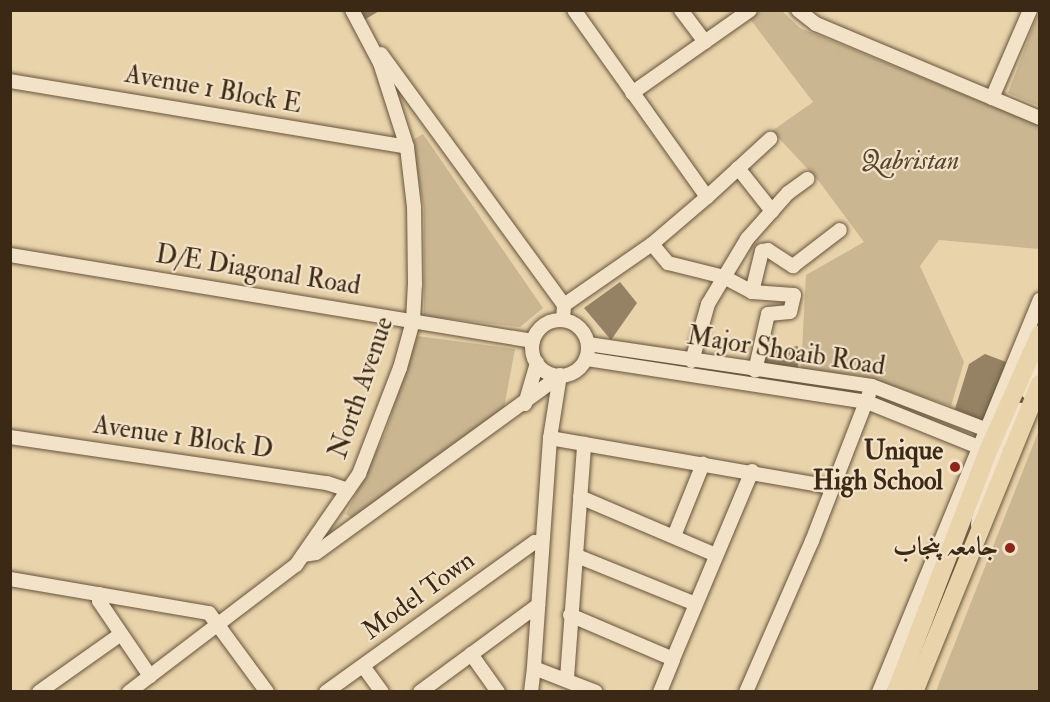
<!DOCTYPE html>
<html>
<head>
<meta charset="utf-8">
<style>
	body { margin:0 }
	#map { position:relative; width:1050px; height:702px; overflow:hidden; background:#e9d3ab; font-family:"IM FELL Double Pica",Amiri,serif }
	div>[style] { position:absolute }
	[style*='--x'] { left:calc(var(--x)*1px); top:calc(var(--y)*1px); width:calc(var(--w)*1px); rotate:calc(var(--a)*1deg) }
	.green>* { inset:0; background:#cbb692 }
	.building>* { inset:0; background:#958163 }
	.roads { filter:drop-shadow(0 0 2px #66543a) drop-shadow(0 0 2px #66543a) }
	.minor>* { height:14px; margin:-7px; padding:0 7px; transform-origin:7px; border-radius:7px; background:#f1e2c8 }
	.minor>.ring { margin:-7px; padding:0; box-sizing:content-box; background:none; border:14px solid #f1e2c8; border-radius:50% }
	.major>* { height:18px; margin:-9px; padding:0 9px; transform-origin:9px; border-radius:9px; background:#e9d3ab }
	.dots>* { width:16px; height:16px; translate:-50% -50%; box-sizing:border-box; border:3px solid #f1e2c8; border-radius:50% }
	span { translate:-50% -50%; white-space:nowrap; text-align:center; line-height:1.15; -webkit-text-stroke:4.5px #f1e2c8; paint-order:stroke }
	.street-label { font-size:26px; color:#3b2915 }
	.park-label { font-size:26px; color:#58452e; font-style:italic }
	.poi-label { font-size:26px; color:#3b2915; font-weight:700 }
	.right { translate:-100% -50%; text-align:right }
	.frame { position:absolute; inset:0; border:12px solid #3b2915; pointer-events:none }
</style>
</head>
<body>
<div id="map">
	<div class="green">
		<i style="clip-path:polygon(760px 11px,782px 11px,800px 28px,1039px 125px,1039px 249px,939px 240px,920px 266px,964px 362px,951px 406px,862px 376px,801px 369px,806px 275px,864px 242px,818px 180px,772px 131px,813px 102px,750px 19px)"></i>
		<i style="clip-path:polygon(1039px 11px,1039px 106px,1008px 93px)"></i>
		<i style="clip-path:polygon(423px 134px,543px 308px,520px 327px,424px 316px,424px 208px,411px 141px)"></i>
		<i style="clip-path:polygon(417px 336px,515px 349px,504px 408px,354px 520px,346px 514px,385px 434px)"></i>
		<i style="clip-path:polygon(1039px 430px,1039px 691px,936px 691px)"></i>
	</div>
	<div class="building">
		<i style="clip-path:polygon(357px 10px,381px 10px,364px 20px)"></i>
		<i style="clip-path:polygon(620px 282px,637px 303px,611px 340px,584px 308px)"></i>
		<i style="clip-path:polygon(798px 346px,798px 370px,760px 366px,762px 352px)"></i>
		<i style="clip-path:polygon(985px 354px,1006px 362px,983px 421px,955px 409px,969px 364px)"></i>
	</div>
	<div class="roads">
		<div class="minor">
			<i style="--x:681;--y:10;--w:40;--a:53"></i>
			<i style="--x:798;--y:10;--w:23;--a:38"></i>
			<i style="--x:816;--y:24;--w:243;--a:22.8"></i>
			<i style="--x:381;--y:54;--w:311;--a:53.9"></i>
			<i style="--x:10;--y:81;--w:402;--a:9.4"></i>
			<i style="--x:632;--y:93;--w:144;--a:-35.1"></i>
			<i style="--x:992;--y:98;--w:96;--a:-66.6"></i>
			<i style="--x:738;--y:168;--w:55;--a:51.7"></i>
			<i style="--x:707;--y:197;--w:86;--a:-42.6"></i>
			<i style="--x:652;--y:244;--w:25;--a:50"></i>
			<i style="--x:668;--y:263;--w:58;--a:14"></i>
			<i style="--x:724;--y:277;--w:32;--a:28"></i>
			<i style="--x:752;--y:292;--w:42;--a:4.1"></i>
			<i style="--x:794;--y:295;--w:17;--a:103"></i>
			<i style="--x:790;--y:312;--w:22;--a:175"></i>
			<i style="--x:768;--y:314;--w:58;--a:102.8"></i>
			<i style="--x:10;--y:255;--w:530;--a:9.34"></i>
			<i style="--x:752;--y:292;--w:42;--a:-76.3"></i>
			<i style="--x:762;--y:251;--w:6;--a:-9"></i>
			<i style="--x:768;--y:250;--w:30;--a:33"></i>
			<i style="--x:793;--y:266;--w:59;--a:-37.5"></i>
			<i style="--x:563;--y:320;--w:15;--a:-86"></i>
			<i style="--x:564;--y:305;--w:107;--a:-34.7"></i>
			<i style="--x:652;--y:244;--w:72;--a:-40.5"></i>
			<i style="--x:707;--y:197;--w:229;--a:-125.4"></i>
			<i class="ring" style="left:532px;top:320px;width:42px;height:42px"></i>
			<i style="--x:588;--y:344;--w:287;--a:8.4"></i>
			<i style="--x:872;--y:386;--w:123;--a:20.9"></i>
			<i style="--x:987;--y:430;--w:9;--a:32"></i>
			<i style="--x:995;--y:435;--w:23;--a:83"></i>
			<i style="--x:998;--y:458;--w:51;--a:110.6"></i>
			<i style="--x:980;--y:506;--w:19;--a:96"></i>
			<i style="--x:586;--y:359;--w:284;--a:8.7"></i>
			<i style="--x:867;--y:402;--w:131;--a:22"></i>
			<i style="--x:988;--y:451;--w:21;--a:-37"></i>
			<i style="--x:1005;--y:438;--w:32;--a:-62"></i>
			<i style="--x:692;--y:361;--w:59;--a:-74.3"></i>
			<i style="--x:708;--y:304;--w:76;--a:-59"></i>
			<i style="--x:747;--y:239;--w:62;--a:-48.3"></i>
			<i style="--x:788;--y:193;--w:24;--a:-36"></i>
			<i style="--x:560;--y:375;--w:64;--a:99"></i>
			<i style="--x:550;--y:438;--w:231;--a:94"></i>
			<i style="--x:534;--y:668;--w:66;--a:21.2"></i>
			<i style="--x:1028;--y:392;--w:29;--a:-65"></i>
			<i style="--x:525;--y:404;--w:43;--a:-73.7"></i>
			<i style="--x:10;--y:437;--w:320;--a:8.3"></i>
			<i style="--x:327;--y:483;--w:22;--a:18"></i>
			<i style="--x:550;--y:438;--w:286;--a:9.9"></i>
			<i style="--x:580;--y:497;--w:148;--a:23.1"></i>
			<i style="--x:674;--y:536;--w:78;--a:-68.1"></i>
			<i style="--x:303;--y:555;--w:13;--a:-9"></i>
			<i style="--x:316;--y:553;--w:299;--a:-36"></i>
			<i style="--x:577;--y:556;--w:128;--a:22"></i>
			<i style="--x:10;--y:579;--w:202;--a:9.7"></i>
			<i style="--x:209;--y:613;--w:98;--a:53.7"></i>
			<i style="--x:99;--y:594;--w:7;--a:90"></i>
			<i style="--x:99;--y:601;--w:91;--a:55.8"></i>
			<i style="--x:570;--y:615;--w:112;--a:23.1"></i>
			<i style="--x:673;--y:659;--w:204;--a:-67.2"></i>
			<i style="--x:471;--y:654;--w:47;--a:54.6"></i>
			<i style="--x:363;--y:666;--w:32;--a:54"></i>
			<i style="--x:567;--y:678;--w:235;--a:-85.8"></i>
			<i style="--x:39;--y:692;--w:100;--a:-35.3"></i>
			<i style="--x:129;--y:692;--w:210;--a:-37.3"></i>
			<i style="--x:296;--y:565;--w:111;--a:-55.3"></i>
			<i style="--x:359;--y:474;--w:114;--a:-68.9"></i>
			<i style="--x:400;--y:368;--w:49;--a:-74.5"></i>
			<i style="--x:413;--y:321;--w:37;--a:-87"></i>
			<i style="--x:415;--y:284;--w:77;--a:-90.7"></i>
			<i style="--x:414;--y:207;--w:60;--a:-96.7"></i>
			<i style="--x:407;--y:147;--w:88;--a:-107.8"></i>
			<i style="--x:380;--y:63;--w:60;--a:-117.8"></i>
			<i style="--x:326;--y:692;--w:257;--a:-35.7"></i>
			<i style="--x:535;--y:542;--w:7;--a:0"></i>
			<i style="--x:420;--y:692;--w:147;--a:-36.4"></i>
			<i style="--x:531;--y:692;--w:24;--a:-83"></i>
			<i style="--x:660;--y:692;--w:35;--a:-68"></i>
			<i style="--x:746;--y:692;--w:165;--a:-66.4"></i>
			<i style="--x:812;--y:541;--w:158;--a:-68.8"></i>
			<i style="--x:879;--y:692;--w:424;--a:-67.7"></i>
		</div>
		<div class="major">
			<i style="--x:896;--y:692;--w:258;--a:-69.1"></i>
			<i style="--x:988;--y:451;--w:128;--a:-66"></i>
			<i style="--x:914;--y:692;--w:333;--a:-67.8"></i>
		</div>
	</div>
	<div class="dots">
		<i style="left:955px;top:467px;background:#8f2418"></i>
		<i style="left:1010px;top:548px;background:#8f2418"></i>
	</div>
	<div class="street-label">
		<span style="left:213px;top:90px;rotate:10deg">Avenue 1 Block E</span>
		<span style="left:258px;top:271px;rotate:9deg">D/E Diagonal Road</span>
		<span style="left:786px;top:352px;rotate:9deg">Major Shoaib Road</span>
		<span style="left:362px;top:388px;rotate:-71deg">North Avenue</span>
		<span style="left:183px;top:438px;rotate:8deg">Avenue 1 Block D</span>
		<span style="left:419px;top:596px;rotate:-36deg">Model Town</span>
	</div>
	<div class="park-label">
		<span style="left:910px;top:162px">Qabristan</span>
	</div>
	<div class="poi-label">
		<span class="right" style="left:943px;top:467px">Unique<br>High School</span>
		<span class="right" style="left:998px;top:548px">جامعہ پنجاب</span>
	</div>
	<div class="frame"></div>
</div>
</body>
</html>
